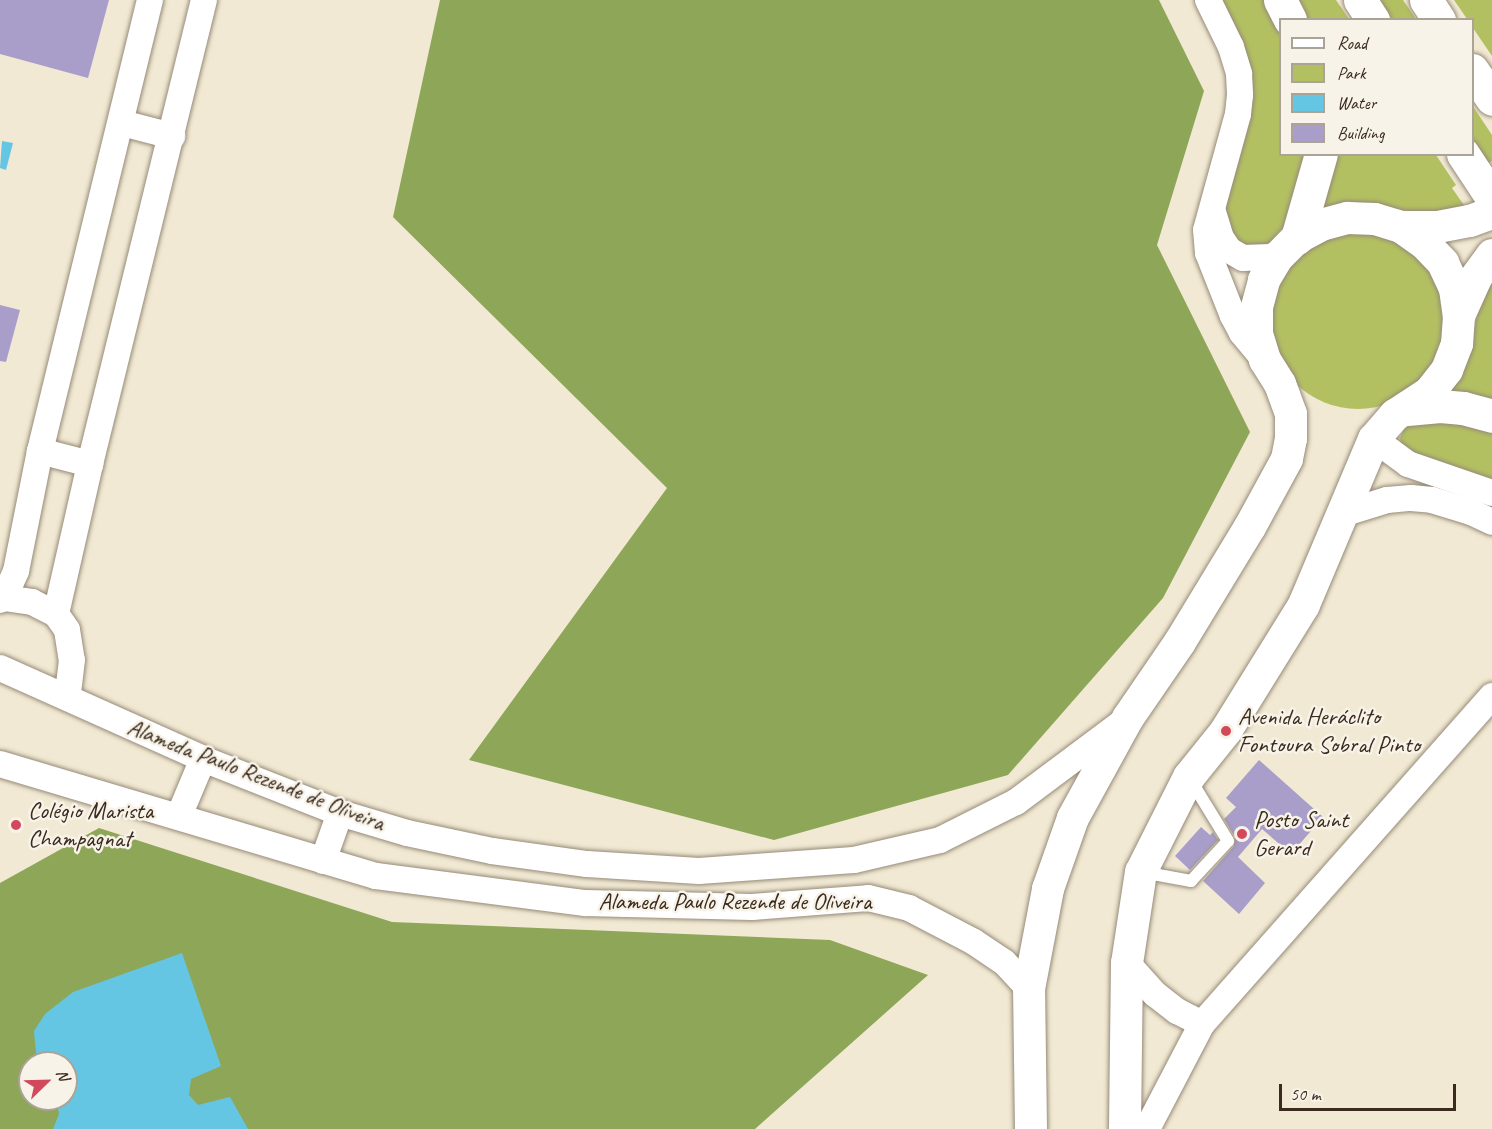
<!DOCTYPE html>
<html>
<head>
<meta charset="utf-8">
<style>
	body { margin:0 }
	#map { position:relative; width:1492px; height:1129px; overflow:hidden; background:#f1e9d3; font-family:Caveat,sans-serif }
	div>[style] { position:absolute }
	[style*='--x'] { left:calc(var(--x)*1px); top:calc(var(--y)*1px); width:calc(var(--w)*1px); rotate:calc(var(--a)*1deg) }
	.green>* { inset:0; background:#b3c062 }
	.round { border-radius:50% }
	.forest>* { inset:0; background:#8ea658 }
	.water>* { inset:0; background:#65c6e3 }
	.building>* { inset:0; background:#a89ec9 }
	.roads { filter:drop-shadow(0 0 2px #968a78) drop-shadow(0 0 2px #968a78) }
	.service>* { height:12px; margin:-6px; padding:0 6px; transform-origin:6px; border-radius:6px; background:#fff }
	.minor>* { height:26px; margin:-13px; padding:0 13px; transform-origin:13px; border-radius:13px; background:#fff }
	.tertiary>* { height:32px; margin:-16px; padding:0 16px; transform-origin:16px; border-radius:16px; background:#fff }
	.motorway>* { height:33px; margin:-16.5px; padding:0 16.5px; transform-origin:16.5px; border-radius:16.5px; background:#fff }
	.dots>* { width:16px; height:16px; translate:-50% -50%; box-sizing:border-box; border:3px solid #f7f3e8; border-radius:50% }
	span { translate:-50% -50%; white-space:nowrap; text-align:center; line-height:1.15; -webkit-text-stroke:5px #f7f3e8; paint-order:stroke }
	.poi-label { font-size:24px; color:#3b2a1e }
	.left { translate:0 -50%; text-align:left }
	.street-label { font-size:24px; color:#3b2a1e }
	.legend { position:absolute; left:1279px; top:18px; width:195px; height:138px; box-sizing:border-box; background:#f7f3e8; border:2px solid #aca397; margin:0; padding:8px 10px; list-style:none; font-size:18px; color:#3b2a1e }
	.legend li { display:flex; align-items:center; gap:12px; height:30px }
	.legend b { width:30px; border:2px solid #aca397 }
	.north { position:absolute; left:18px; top:1051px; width:60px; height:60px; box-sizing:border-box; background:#f7f3e8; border:2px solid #aca397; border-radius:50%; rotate:67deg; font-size:16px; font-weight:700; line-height:24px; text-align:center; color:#3b2a1e }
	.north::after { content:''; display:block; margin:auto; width:21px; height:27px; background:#d1495b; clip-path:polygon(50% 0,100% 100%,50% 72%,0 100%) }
	.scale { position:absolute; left:1279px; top:1084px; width:177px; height:27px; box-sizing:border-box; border:3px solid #3b2a1e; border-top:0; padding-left:8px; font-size:18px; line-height:21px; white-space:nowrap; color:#3b2a1e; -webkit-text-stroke:4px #f7f3e8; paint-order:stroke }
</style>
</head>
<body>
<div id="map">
	<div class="green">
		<i style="clip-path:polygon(1222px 0,1266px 0,1280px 26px,1280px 154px,1309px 155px,1291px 218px,1265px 249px,1252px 250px,1235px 240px,1224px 212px,1251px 117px,1251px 87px,1247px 55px)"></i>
		<i style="clip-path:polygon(1293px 0,1336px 0,1349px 19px,1304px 19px)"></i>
		<i style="clip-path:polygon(1379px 0,1403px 0,1416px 19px,1392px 19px)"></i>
		<i style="clip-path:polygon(1454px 0,1492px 0,1492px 56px,1473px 28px,1472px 20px,1467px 19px)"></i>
		<i style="clip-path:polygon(1472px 105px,1492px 135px,1492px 161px,1488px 164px,1473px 140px)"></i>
		<i style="clip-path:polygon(1334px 154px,1436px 155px,1456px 185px,1452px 188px,1468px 211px,1420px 213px,1366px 204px,1321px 211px)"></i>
		<i class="round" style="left:1269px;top:231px;width:178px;height:178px"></i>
		<i style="clip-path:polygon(1492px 272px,1492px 402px,1445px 394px,1468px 353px,1480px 303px)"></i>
		<i style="clip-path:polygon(1422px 419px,1492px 427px,1492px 484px,1412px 453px,1401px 446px,1400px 438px,1404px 429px)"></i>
	</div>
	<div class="forest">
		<i style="clip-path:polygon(440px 0,1159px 0,1204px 91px,1157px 245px,1250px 432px,1163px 598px,1008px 775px,774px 840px,469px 760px,667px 488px,393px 217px)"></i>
		<i style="clip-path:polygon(evenodd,99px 828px,392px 922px,830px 940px,928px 975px,755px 1129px,0 1129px,0 883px,99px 828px,30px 1063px,66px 1063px,66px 1099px,30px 1099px,30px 1063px)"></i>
	</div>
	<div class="water">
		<i style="clip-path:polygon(2px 141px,13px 143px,6px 170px,0 168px)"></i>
		<i style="clip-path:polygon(182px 953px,221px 1066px,191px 1079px,189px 1095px,198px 1105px,230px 1097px,248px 1129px,53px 1129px,59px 1114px,56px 1099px,66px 1099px,66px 1063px,37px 1063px,34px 1031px,45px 1014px,73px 992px)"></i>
	</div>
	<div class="building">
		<i style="clip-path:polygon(0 0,109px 0,88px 78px,0 54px)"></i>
		<i style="clip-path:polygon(0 305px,20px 310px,6px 362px,0 361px)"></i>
		<i style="clip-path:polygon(1259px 760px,1323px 817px,1291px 854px,1262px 829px,1238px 857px,1265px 883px,1239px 914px,1203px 881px,1234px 846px,1235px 837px,1224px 819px,1236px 807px,1226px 798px)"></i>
		<i style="clip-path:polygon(1201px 827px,1210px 835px,1213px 832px,1218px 840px,1190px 870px,1175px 856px)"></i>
	</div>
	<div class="roads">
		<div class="service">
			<i style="--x:1142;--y:872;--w:50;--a:10.4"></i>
			<i style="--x:1191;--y:881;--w:54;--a:-47.2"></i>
			<i style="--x:1228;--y:841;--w:73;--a:-121.5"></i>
		</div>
		<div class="minor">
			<i style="--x:1208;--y:0;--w:52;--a:63.9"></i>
			<i style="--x:1231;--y:47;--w:28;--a:73"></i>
			<i style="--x:1239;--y:74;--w:21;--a:87"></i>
			<i style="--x:1240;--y:95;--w:19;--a:96"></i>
			<i style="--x:1238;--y:114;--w:120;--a:105.4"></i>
			<i style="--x:1206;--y:230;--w:23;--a:85"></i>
			<i style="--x:1208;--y:253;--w:68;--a:68.4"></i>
			<i style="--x:1233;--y:316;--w:19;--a:62"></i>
			<i style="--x:1242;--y:333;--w:33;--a:50"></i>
			<i style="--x:122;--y:123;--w:52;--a:14.6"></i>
			<i style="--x:1213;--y:212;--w:27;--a:73"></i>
			<i style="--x:1221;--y:238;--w:14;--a:56"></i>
			<i style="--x:1229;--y:250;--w:16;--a:30"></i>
			<i style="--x:1243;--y:258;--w:35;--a:-2"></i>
			<i style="--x:1374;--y:439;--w:42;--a:36.3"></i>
			<i style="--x:1408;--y:464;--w:89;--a:19"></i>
			<i style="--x:40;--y:451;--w:52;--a:14.6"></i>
			<i style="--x:1345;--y:513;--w:44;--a:-17.2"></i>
			<i style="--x:1387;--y:500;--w:24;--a:-5"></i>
			<i style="--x:1411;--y:498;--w:21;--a:5"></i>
			<i style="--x:1432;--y:500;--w:41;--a:17.1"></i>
			<i style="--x:1471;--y:512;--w:23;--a:25"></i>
			<i style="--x:4;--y:598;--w:30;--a:-66"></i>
			<i style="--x:16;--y:571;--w:122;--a:-78.7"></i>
			<i style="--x:40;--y:451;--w:464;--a:-76.3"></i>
			<i style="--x:0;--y:600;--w:4;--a:-27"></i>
			<i style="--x:4;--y:598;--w:28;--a:8"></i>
			<i style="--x:32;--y:602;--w:27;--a:27"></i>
			<i style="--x:56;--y:614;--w:19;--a:55"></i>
			<i style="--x:67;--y:630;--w:30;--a:81"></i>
			<i style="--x:72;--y:660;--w:38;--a:97"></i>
			<i style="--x:56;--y:614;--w:154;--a:-77.2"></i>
			<i style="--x:90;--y:464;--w:478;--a:-76.2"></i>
			<i style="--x:0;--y:668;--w:222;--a:24.1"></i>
			<i style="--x:203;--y:759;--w:147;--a:21.5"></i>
			<i style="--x:340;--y:813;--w:70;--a:16.6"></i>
			<i style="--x:407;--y:833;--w:87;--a:12"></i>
			<i style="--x:492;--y:851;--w:96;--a:7.8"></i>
			<i style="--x:587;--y:864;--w:112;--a:3.6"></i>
			<i style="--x:699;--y:871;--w:155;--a:-4.1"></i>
			<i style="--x:854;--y:860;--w:88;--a:-13.1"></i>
			<i style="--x:940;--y:840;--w:85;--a:-26.6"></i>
			<i style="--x:1016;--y:802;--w:134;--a:-36.8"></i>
			<i style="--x:0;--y:764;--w:392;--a:16.6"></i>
			<i style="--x:376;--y:876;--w:211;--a:7.4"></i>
			<i style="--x:585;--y:903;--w:167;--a:1.4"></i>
			<i style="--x:752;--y:907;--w:116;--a:-4.4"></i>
			<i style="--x:868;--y:898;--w:42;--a:13.7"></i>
			<i style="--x:909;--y:908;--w:73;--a:27.6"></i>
			<i style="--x:974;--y:942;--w:36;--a:34"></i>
			<i style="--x:1004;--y:962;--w:37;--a:47"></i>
			<i style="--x:179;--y:816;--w:62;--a:-67.2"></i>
			<i style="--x:323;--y:861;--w:51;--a:-70.5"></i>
			<i style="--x:1127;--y:963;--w:42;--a:47.9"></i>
			<i style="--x:1155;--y:994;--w:28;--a:38"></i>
			<i style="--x:1177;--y:1011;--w:28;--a:27"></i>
			<i style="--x:1147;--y:1129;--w:119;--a:-62.4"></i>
			<i style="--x:1202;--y:1024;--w:438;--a:-48.5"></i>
		</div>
		<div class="tertiary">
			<i style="--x:1401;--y:227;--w:37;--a:0"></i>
			<i style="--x:1438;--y:227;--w:33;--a:-11"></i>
			<i style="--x:1470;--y:221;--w:23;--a:-20"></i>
			<i style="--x:1459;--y:316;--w:44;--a:-65.8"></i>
			<i style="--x:1477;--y:276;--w:26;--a:-54"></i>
			<i style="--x:1031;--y:1129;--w:140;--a:-90.8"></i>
			<i style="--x:1029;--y:989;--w:102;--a:-79.2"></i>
			<i style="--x:1048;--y:889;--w:75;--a:-70.6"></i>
			<i style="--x:1073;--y:818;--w:114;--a:-61.2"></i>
			<i style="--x:1128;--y:718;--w:92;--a:-55.6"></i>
			<i style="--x:1180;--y:642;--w:135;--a:-58.7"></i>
			<i style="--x:1250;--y:527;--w:77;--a:-61.4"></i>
			<i style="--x:1287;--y:459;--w:20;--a:-79"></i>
			<i style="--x:1291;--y:439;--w:25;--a:-90"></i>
			<i style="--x:1291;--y:414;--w:32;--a:-110"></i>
			<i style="--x:1280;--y:384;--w:28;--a:-122"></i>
			<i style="--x:1265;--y:360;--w:27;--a:-107"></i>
			<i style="--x:1257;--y:334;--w:27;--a:-90"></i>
			<i style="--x:1257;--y:307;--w:28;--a:-75"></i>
			<i style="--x:1264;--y:280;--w:27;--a:-59"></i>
			<i style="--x:1278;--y:257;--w:27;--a:-45"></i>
			<i style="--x:1297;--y:238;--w:27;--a:-28"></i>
			<i style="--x:1321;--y:225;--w:28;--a:-15"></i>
			<i style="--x:1348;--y:218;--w:27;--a:2"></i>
			<i style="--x:1375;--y:219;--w:27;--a:17"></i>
			<i style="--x:1401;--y:227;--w:28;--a:35"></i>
			<i style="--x:1424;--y:243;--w:28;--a:46"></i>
			<i style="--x:1443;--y:263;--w:29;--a:65"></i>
			<i style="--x:1455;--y:289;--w:27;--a:82"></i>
			<i style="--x:1459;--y:316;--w:28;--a:94"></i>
			<i style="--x:1457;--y:344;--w:28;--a:111"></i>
			<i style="--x:1447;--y:370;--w:28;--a:128"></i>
			<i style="--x:1430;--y:392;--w:42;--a:146.7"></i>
			<i style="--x:1395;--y:415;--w:32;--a:131"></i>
			<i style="--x:1374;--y:439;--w:180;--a:112.9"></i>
			<i style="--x:1304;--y:605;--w:148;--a:121.8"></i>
			<i style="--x:1226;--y:731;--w:59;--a:128.8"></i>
			<i style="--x:1189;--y:777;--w:106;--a:116.8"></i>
			<i style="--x:1141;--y:872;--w:92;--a:98.7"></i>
			<i style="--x:1127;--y:963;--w:166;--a:90.7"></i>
		</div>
		<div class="motorway">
			<i style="--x:1280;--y:0;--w:22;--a:63"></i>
			<i style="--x:1360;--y:0;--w:24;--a:57"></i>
			<i style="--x:1426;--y:0;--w:24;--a:57"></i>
			<i style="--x:1472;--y:70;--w:35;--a:55"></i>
			<i style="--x:1463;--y:154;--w:53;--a:56.6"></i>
			<i style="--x:1297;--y:238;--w:87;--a:-74.1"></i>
			<i style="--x:1407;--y:409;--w:33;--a:-5"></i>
			<i style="--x:1440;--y:406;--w:23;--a:5"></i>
			<i style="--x:1463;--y:408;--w:30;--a:15"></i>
		</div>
	</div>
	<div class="dots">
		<i style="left:1226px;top:731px;background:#d1495b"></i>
		<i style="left:16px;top:825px;background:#d1495b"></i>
		<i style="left:1242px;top:834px;background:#d1495b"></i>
	</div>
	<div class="poi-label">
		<span class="left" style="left:1238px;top:731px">Avenida Heráclito<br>Fontoura Sobral Pinto</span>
		<span class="left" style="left:28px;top:825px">Colégio Marista<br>Champagnat</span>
		<span class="left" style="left:1254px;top:834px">Posto Saint<br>Gerard</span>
	</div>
	<div class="street-label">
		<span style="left:256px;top:775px;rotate:21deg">Alameda Paulo Rezende de Oliveira</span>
		<span style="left:735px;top:902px">Alameda Paulo Rezende de Oliveira</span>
	</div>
	<ul class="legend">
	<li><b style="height:8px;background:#fff"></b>Road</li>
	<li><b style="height:16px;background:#b3c062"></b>Park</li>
	<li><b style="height:16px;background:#65c6e3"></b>Water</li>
	<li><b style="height:16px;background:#a89ec9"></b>Building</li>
	</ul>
	<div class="north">N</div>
	<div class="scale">50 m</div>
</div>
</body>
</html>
